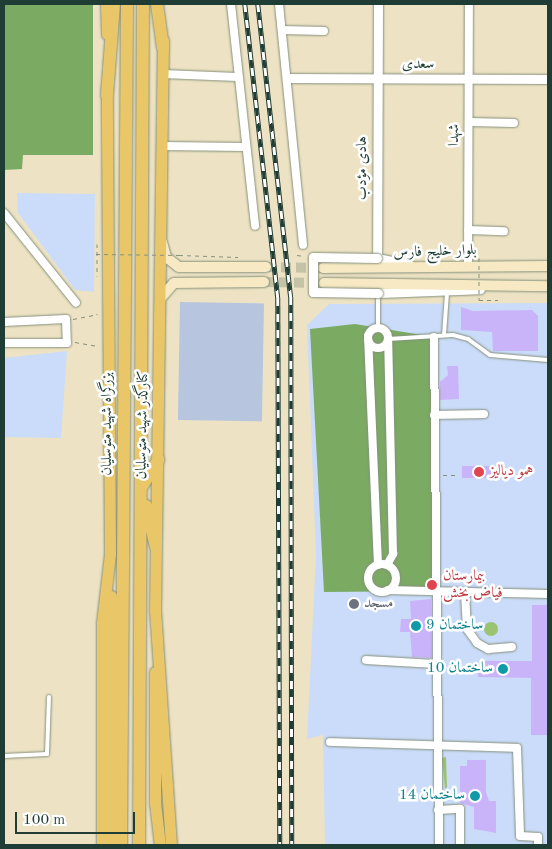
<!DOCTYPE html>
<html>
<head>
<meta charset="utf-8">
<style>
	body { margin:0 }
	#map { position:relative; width:552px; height:849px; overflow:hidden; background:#ede3c4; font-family:"Old Standard TT",Amiri,serif }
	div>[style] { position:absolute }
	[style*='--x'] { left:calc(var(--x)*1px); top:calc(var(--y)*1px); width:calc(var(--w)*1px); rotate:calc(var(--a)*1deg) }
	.built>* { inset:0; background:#cadcf9 }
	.industrial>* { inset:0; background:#b7c5de; transform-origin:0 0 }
	.green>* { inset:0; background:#9ac471 }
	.round { border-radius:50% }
	.forest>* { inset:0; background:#7baa63 }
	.building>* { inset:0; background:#cab4f9; transform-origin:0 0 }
	.secondary-tunnel>* { height:10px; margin-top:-5px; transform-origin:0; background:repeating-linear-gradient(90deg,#c4c2a7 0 10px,transparent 0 15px) }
	.path>* { height:1px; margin-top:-0.5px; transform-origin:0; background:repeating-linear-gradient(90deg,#86907c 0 4px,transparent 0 8px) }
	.roads { filter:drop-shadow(0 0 1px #86907c) drop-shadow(0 0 1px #86907c) }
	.service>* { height:4px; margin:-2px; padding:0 2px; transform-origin:2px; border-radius:2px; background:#fff }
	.minor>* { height:8px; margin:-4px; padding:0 4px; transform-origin:4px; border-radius:4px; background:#fff }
	.minor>.ring { margin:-4px; padding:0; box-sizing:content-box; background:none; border:8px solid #fff; border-radius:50% }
	.tertiary>* { height:9px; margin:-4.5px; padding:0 4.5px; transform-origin:4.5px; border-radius:4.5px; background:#fff }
	.secondary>* { height:10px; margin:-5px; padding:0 5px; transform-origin:5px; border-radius:5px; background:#f6e9c3 }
	.primary>* { height:11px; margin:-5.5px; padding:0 5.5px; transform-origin:5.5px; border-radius:5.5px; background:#e9c769 }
	.trunk>* { height:12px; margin:-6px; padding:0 6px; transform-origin:6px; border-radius:6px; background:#e9c769 }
	.rail>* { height:4.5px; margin-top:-2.25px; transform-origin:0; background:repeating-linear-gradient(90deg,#fff 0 8px,#1f3d34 0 16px); box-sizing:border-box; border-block:1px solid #1f3d34 }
	.path-bridge>* { height:1px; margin-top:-0.5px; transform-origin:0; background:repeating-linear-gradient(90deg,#86907c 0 4px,transparent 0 8px) }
	.bridges { filter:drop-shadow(0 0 1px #86907c) drop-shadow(0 0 1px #86907c) }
	.tertiary-bridge>* { height:9px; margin:-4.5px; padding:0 4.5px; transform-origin:4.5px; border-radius:4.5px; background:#fff }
	.dots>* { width:14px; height:14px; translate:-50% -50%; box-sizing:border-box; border:2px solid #fff; border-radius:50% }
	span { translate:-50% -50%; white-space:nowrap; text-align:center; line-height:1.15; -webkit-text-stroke:5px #fff; paint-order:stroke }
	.street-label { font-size:15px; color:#1f3d34 }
	.health-label { font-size:15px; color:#be3a42 }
	.left { translate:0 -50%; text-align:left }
	.worship-label { font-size:15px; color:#5b616d }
	.culture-label { font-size:15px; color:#0d838f }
	.right { translate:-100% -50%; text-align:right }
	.frame { position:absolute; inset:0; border:5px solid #1f3d34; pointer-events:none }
	.scale { position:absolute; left:15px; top:812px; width:120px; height:22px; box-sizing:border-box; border:2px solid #1f3d34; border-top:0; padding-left:6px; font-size:15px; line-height:18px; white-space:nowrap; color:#1f3d34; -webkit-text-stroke:4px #fff; paint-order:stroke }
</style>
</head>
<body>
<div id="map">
	<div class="built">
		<i style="clip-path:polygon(17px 193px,95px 194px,94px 292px,75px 290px,18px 213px)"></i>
		<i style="clip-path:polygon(548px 303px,548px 845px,325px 845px,323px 735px,307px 739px,316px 555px,307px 325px,329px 304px)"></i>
		<i style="clip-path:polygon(67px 351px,61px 438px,4px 437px,4px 358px)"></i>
	</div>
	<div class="industrial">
		<i style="left:180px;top:302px;width:84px;height:118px;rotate:1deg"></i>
	</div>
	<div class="green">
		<i class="round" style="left:484px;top:622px;width:14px;height:14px"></i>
		<i style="clip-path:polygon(446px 757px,447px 787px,445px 789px,442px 758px)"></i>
	</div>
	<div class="forest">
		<i style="clip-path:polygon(4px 4px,93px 4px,93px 155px,23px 155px,22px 169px,4px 170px)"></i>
		<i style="clip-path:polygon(355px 324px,434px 337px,435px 591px,324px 592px,310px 329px)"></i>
	</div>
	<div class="building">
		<i style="clip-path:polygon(461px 307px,473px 311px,532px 310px,538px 316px,538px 351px,493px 351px,492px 332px,461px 330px)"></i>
		<i style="clip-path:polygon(447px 366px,458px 366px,459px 399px,440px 400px,440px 382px,448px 375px)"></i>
		<i style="left:495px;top:466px;width:12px;height:33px;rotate:90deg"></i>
		<i style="clip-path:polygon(431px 599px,432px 658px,412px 657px,410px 632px,400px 632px,401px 619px,411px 619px,410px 601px)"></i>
		<i style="clip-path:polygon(532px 605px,548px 605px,547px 735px,531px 735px,531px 678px,478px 677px,479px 661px,532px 661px)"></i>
		<i style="clip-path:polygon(467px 760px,486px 760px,486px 792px,489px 801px,496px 801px,496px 833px,474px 829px,474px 807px,460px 803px,460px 766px,467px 766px)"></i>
	</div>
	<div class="secondary-tunnel">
		<i style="--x:266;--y:267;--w:56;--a:1"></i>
		<i style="--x:264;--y:282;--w:57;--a:1"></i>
	</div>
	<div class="path">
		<i style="--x:97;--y:244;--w:32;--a:90"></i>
		<i style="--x:179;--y:255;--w:59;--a:1.9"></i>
		<i style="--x:297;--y:255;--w:7;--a:8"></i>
		<i style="--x:479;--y:300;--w:19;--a:0"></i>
		<i style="--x:73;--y:319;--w:25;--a:-11"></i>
		<i style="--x:75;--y:342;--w:23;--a:10"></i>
		<i style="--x:443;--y:475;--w:13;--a:0"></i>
	</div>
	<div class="roads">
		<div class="service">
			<i style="--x:378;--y:328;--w:35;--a:-90"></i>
			<i style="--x:444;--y:335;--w:42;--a:-85.9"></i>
			<i style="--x:388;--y:339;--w:65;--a:-3.5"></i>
			<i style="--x:453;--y:335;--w:16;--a:15"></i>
			<i style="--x:468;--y:339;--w:27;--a:36"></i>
			<i style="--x:490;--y:355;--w:58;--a:4.9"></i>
			<i style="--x:4;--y:756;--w:43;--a:-2.7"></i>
			<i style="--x:47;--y:754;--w:57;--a:-88"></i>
		</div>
		<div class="minor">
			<i style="--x:231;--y:4;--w:223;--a:83.8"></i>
			<i style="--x:279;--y:4;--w:242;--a:84.3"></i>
			<i style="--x:282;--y:30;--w:42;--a:1.4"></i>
			<i style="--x:163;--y:74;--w:74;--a:2.3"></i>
			<i style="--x:469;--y:122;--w:45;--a:1.3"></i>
			<i style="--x:162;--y:146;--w:84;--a:0.7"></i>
			<i style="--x:4;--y:213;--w:115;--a:51.3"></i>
			<i style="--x:468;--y:230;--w:36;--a:2"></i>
			<i style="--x:468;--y:266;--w:262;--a:-89.8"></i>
			<i style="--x:4;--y:322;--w:62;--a:-2.8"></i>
			<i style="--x:66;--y:319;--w:24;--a:88"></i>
			<i style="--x:67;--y:343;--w:63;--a:180"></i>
			<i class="ring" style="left:368px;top:328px;width:12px;height:12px"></i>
			<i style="--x:368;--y:336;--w:229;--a:87.5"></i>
			<i style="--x:434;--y:337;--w:508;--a:89.44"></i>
			<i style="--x:434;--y:415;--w:50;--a:-1.1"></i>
			<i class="ring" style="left:368px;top:564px;width:20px;height:20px"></i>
			<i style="--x:387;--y:565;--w:13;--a:-61"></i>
			<i style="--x:393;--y:554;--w:215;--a:-91.3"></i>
			<i style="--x:388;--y:590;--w:160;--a:1.4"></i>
			<i style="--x:465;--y:592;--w:37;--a:87"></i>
			<i style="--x:467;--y:629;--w:17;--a:54"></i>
			<i style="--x:477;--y:643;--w:13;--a:29"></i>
			<i style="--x:488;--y:649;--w:24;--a:-5"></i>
			<i style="--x:366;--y:660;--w:69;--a:3.3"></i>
			<i style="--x:330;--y:742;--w:187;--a:1.8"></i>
			<i style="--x:517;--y:748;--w:88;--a:88"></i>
			<i style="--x:520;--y:836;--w:18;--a:3"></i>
			<i style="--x:538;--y:837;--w:8;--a:90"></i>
			<i style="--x:438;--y:810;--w:22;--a:-3"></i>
			<i style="--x:460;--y:809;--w:36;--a:90"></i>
		</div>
		<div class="tertiary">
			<i style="--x:378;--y:4;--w:254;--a:90.2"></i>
			<i style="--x:377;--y:258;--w:33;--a:11"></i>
			<i style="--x:287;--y:78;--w:261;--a:0.2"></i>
			<i style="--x:378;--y:293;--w:102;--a:-2.2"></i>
		</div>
		<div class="secondary">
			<i style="--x:162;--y:242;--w:16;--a:75"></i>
			<i style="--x:166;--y:257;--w:16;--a:38"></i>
			<i style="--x:179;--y:267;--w:87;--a:0"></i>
			<i style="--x:323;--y:268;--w:225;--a:-0.5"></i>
			<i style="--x:324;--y:283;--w:224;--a:0.8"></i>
			<i style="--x:160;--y:299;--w:21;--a:-49"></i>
			<i style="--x:174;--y:283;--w:90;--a:-0.6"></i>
		</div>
		<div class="primary">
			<i style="--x:106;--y:4;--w:30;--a:88"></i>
			<i style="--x:163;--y:40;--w:570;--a:90.8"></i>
			<i style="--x:155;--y:610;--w:236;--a:86.1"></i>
			<i style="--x:111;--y:596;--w:249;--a:90"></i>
			<i style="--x:155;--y:672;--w:131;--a:90"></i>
			<i style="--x:155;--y:803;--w:42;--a:83.2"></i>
			<i style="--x:102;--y:845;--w:222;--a:-90"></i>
			<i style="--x:102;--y:623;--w:69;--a:-83.4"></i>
			<i style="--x:110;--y:554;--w:469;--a:-90.4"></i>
		</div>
		<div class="trunk">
			<i style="--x:157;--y:4;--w:44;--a:82.2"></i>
			<i style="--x:107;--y:95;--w:91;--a:-85.6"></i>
			<i style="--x:142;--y:486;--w:31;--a:-58"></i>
			<i style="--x:146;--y:506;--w:42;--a:76.3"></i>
			<i style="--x:121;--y:845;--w:841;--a:-89.59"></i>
			<i style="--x:139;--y:845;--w:841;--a:-89.73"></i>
		</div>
	</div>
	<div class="rail">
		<i style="--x:245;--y:4;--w:296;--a:83.6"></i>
		<i style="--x:278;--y:298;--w:547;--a:89.79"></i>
		<i style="--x:258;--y:4;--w:295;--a:83.6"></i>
		<i style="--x:291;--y:297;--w:548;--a:89.9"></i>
	</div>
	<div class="path-bridge">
		<i style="--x:96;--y:254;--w:83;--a:0.7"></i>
		<i style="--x:479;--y:258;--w:42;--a:90"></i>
	</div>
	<div class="bridges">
		<div class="tertiary-bridge">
			<i style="--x:377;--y:258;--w:64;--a:-179.1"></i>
			<i style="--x:313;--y:257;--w:35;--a:90"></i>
			<i style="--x:313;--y:292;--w:65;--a:0.9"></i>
		</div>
	</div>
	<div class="dots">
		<i style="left:479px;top:472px;background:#e0444e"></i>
		<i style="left:432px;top:585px;background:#e0444e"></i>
		<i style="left:354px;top:604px;background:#6b7280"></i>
		<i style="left:416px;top:626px;background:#0f9aa8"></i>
		<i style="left:503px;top:669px;background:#0f9aa8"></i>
		<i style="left:475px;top:796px;background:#0f9aa8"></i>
	</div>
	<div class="street-label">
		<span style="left:418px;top:65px">سعدی</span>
		<span style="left:455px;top:135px;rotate:-90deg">شهدا</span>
		<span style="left:363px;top:168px;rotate:-90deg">هادی مؤدب</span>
		<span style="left:435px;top:252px;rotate:-2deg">بلوار خلیج فارس</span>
		<span style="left:108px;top:424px;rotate:-90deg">بزرگراه شهید متوسلیان</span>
		<span style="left:143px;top:425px;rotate:-89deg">کنارگذر شهید متوسلیان</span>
	</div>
	<div class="health-label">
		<span class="left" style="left:490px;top:472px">همو دیالیز</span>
		<span class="left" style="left:443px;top:585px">بیمارستان<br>فیاض بخش</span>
	</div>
	<div class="worship-label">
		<span class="left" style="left:364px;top:604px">مسجد</span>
	</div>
	<div class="culture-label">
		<span class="left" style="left:426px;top:626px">ساختمان 9</span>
		<span class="right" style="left:493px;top:669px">ساختمان 10</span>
		<span class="right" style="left:465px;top:796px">ساختمان 14</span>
	</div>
	<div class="frame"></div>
	<div class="scale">100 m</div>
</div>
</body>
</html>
